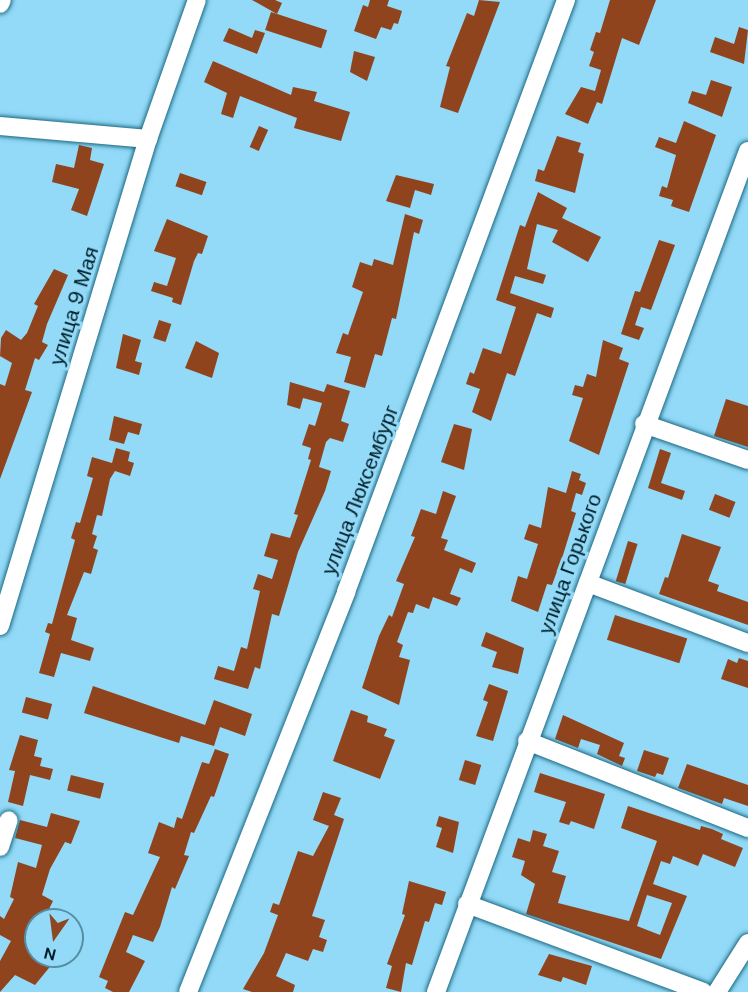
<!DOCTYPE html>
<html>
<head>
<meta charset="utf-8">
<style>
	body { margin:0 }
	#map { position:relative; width:748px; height:992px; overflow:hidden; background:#92daf7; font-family:"DM Sans",sans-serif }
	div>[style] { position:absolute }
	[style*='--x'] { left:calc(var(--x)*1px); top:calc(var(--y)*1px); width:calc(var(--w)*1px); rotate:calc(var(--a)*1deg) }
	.building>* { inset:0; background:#90441d; transform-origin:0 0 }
	.roads { filter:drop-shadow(0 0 2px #1b6882) drop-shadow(0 0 2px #1b6882) }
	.minor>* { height:18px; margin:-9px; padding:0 9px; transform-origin:9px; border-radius:9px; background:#fff }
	span { translate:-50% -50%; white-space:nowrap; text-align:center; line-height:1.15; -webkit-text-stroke:6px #92daf7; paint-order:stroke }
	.street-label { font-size:21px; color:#001d28 }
	.north { position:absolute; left:24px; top:908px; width:60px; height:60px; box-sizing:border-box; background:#92daf7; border:2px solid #588ea4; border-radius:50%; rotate:194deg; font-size:16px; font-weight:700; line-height:24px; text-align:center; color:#001d28 }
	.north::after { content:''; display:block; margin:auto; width:21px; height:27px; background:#8e4723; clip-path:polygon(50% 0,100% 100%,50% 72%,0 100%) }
</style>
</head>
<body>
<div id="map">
	<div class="building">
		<i style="clip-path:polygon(252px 0,275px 0,282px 3px,277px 14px)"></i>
		<i style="clip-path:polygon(370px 0,389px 0,387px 6px,402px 11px,398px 24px,394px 23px,391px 30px,381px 27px,376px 39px,354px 31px,363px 5px,368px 7px)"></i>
		<i style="clip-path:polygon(479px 0,500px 2px,458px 113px,440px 107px,450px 67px,446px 66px,467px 13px,474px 16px)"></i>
		<i style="clip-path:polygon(610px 0,656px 0,639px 45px,622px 38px,602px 104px,597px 102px,588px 124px,565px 114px,581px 87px,595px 91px,601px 70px,589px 66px,594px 52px,590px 50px,596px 32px,600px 33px)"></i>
		<i style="left:271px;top:12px;width:59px;height:19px;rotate:18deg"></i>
		<i style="clip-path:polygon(739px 27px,748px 30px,744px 64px,710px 52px,715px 37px,734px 44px)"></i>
		<i style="clip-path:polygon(229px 28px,252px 38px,255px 30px,265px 33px,257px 54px,223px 41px)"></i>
		<i style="clip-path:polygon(354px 51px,375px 57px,367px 81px,350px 72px)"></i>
		<i style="clip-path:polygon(213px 61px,291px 95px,293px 87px,317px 92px,314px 101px,350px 112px,341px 141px,294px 128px,297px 118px,240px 96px,233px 118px,221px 114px,227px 93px,204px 82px)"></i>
		<i style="clip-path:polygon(711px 80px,732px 87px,722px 117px,688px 103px,692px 91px,706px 95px)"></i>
		<i style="clip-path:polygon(684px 121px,716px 135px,689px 212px,671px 206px,673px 200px,659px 196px,662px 186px,667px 188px,676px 155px,655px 147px,659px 137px,676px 143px)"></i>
		<i style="left:259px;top:126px;width:10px;height:23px;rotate:24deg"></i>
		<i style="clip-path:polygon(557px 136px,581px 143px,578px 152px,584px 154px,575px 193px,535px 181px,538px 169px,544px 171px)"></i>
		<i style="clip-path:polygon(79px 145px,92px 148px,90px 160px,104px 164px,87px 216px,71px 210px,79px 189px,52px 182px,56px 164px,74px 168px)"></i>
		<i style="left:180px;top:173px;width:28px;height:14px;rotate:19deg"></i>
		<i style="clip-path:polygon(396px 175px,434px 184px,431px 195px,415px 190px,410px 208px,386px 201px)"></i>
		<i style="clip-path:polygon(538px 192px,567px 208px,562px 218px,601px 237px,588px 262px,552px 242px,558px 230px,537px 224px,527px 269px,546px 275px,543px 284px,515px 276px,510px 293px,554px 308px,551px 318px,537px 313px,515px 376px,507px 373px,491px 421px,472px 412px,480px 389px,466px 384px,470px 372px,474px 374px,483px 348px,501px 354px,516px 307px,496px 300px,520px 225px,525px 227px)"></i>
		<i style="clip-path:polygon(405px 214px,423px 220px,419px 234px,414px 232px,396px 319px,392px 318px,382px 356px,375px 354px,365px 388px,344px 382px,351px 357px,336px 353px,343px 333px,348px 335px,363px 292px,352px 287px,360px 262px,372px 266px,374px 259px,393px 265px)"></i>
		<i style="clip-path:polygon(167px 219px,208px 236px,202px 254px,198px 253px,194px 261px,181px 305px,172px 302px,173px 298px,151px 291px,154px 282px,167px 286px,176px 258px,154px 251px)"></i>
		<i style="clip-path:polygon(659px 240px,675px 245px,651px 310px,641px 307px,635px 325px,644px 328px,639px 340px,621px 334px,635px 291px,640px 292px)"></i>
		<i style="clip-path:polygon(54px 269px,68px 275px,47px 324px,42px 342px,48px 345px,39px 360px,35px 358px,25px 390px,32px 392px,0 479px,0 384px,5px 386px,12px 363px,0 356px,1px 338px,6px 330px,21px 340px,27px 333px,38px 306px,34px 304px)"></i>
		<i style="left:159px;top:320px;width:13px;height:19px;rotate:18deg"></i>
		<i style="clip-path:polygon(123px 334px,141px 340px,135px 361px,142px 363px,139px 375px,116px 368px)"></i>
		<i style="clip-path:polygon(603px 340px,623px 348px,619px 359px,629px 363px,599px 455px,569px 441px,583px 398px,572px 395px,575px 385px,583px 387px,587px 374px,596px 377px)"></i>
		<i style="clip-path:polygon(196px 341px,219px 353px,212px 378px,185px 368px)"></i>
		<i style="clip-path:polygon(290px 382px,324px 392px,327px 384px,350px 391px,341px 421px,349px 424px,343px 442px,330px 438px,326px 442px,319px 467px,331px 471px,325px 491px,298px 552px,279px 616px,272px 614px,260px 669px,255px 667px,248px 689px,214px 679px,218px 666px,234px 671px,241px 647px,247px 649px,260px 591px,253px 589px,258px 574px,272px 579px,278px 560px,264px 556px,271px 533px,290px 538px,298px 515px,294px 514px,311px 460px,308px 459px,311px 448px,302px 445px,309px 424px,315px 426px,322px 403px,303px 398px,300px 409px,287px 405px)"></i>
		<i style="clip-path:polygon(726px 399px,748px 406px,748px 447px,714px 436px)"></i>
		<i style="clip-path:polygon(114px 416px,142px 424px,139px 435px,128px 432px,124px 444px,109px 440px)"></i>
		<i style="clip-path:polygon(454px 424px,472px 429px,464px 470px,441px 462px)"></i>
		<i style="clip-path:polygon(116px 448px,130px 452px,128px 461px,134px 463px,130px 476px,115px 471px,110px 479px,102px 516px,97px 515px,92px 534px,97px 536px,93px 548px,98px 550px,91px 574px,84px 572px,67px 615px,77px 618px,71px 640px,94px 648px,90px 661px,61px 653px,54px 677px,39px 673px,50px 634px,45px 632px,48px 623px,52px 624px,75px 540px,71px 538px,76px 522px,80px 523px,93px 478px,87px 476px,92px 457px,112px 463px)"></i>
		<i style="clip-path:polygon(660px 449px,671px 453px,661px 483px,685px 491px,682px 500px,648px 488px)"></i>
		<i style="clip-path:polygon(572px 471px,581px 474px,579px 480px,586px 483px,582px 495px,576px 493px,571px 511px,576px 513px,563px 555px,552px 585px,547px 584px,538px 612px,511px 601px,518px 576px,527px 579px,538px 544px,524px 539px,529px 524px,541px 528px,548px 487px,566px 493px)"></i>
		<i style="clip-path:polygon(443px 491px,456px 496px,441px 538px,448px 540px,444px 550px,476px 563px,472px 573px,460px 568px,450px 594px,461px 598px,457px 606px,433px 597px,429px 609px,416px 604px,413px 613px,408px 612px,397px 642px,403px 645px,399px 657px,410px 660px,399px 705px,362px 688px,379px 636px,389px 615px,392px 617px,404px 584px,396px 581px,415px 537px,411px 536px,421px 509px,436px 514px)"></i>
		<i style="left:715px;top:494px;width:22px;height:17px;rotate:21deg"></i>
		<i style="clip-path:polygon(682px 534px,721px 547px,708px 581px,719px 585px,717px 591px,748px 602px,748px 625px,659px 594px,665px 577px,668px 578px)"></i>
		<i style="left:628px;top:541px;width:10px;height:42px;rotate:17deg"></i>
		<i style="left:615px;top:615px;width:76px;height:26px;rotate:18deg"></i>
		<i style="clip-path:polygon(486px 632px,524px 648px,518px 674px,492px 667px,497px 652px,481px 646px)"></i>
		<i style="clip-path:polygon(739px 658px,748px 661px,748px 688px,721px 679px,728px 659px,737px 663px)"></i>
		<i style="clip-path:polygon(489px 684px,508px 691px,493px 741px,476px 736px,488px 702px,483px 700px)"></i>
		<i style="clip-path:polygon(93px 686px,205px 725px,214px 700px,252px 714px,245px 736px,220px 727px,214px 746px,181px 736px,179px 743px,84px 713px)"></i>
		<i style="left:26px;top:697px;width:27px;height:16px;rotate:15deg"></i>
		<i style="clip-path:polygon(351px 710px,368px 716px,367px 722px,387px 729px,384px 736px,395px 740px,380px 779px,333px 761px)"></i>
		<i style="clip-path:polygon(563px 715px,624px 743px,619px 756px,625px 758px,622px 766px,597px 754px,600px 745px,581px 739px,578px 748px,555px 739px)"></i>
		<i style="clip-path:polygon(20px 735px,38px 740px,34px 756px,42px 758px,40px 766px,53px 769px,50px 780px,30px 775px,23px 806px,8px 802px,15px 771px,9px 770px)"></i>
		<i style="clip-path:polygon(215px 749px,229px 754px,214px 797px,211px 796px,194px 833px,191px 832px,184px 855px,189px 856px,175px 889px,172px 887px,160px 927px,153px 942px,133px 935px,126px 952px,145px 961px,129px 992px,113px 992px,105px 988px,108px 981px,99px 977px,125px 912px,133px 915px,160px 857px,148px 853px,159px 822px,174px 828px,177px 817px,182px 819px,202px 762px,209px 764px)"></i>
		<i style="clip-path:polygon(644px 750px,669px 758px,663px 775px,657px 773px,655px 777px,637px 771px)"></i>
		<i style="left:465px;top:760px;width:17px;height:21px;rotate:17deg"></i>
		<i style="clip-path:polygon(687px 764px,748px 785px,748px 806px,724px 798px,722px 804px,678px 788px)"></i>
		<i style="clip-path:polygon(540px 773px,605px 794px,594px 829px,571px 821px,569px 825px,559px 822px,566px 802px,534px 792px)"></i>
		<i style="left:71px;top:775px;width:34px;height:16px;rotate:14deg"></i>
		<i style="clip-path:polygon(323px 792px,341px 798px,334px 815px,344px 819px,312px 916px,325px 920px,319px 937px,327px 940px,323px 952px,313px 949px,308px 961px,286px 953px,276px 976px,295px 985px,293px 992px,252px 992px,243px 989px,264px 953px,278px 915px,270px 912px,273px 903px,279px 905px,298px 851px,313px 856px,329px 826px,313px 820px)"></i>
		<i style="clip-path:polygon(evenodd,628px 806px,700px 830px,701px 826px,712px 829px,723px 834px,721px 839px,743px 848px,735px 867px,703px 854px,698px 866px,673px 856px,670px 864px,661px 861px,653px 884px,687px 896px,661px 959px,526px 914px,535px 884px,521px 875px,525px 861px,512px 857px,518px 838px,530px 842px,533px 830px,547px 834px,543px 846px,559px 851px,552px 872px,566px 876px,558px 903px,629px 921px,657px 841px,621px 828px,628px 806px,647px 895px,672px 903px,660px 935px,637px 926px,647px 895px)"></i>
		<i style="clip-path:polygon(51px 813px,80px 821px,71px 844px,65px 842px,50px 869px,42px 895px,53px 901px,46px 915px,43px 914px,36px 920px,36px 956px,53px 963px,35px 985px,15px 975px,0 992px,0 961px,11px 941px,0 935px,0 916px,4px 919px,14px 899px,10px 897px,18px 862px,36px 868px,42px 845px,15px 838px,20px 820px,47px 827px)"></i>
		<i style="clip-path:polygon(439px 816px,459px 822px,453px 853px,436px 847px,442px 828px,436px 826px)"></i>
		<i style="clip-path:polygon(409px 881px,446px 892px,442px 905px,435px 903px,429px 922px,425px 921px,412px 965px,406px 963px,401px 992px,386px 988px,392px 966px,387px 964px,405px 915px,402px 914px)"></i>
		<i style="clip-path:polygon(549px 954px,592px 966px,586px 985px,563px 977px,561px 982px,538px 975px)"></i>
	</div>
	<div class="roads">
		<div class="minor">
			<i style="--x:0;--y:4;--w:4;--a:-63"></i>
			<i style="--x:0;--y:126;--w:149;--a:5"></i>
			<i style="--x:644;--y:424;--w:110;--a:19.1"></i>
			<i style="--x:588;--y:583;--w:171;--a:20.6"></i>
			<i style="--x:0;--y:626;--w:509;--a:-73.1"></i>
			<i style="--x:148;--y:139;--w:147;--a:-70.6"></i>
			<i style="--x:527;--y:741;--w:238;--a:21.5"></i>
			<i style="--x:0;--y:847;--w:28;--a:-72"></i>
			<i style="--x:467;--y:904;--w:252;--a:20.4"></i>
			<i style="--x:188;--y:992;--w:430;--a:-68.4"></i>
			<i style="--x:346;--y:592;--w:632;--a:-69.61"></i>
			<i style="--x:436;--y:992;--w:897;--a:-69.65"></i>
			<i style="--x:717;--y:992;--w:58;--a:-57.7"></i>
		</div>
	</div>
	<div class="street-label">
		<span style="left:74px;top:306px;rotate:-73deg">улица 9 Мая</span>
		<span style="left:360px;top:490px;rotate:-69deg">улица Люксембург</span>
		<span style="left:570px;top:564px;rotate:-70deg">улица Горького</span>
	</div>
	<div class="north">N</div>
</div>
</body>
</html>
